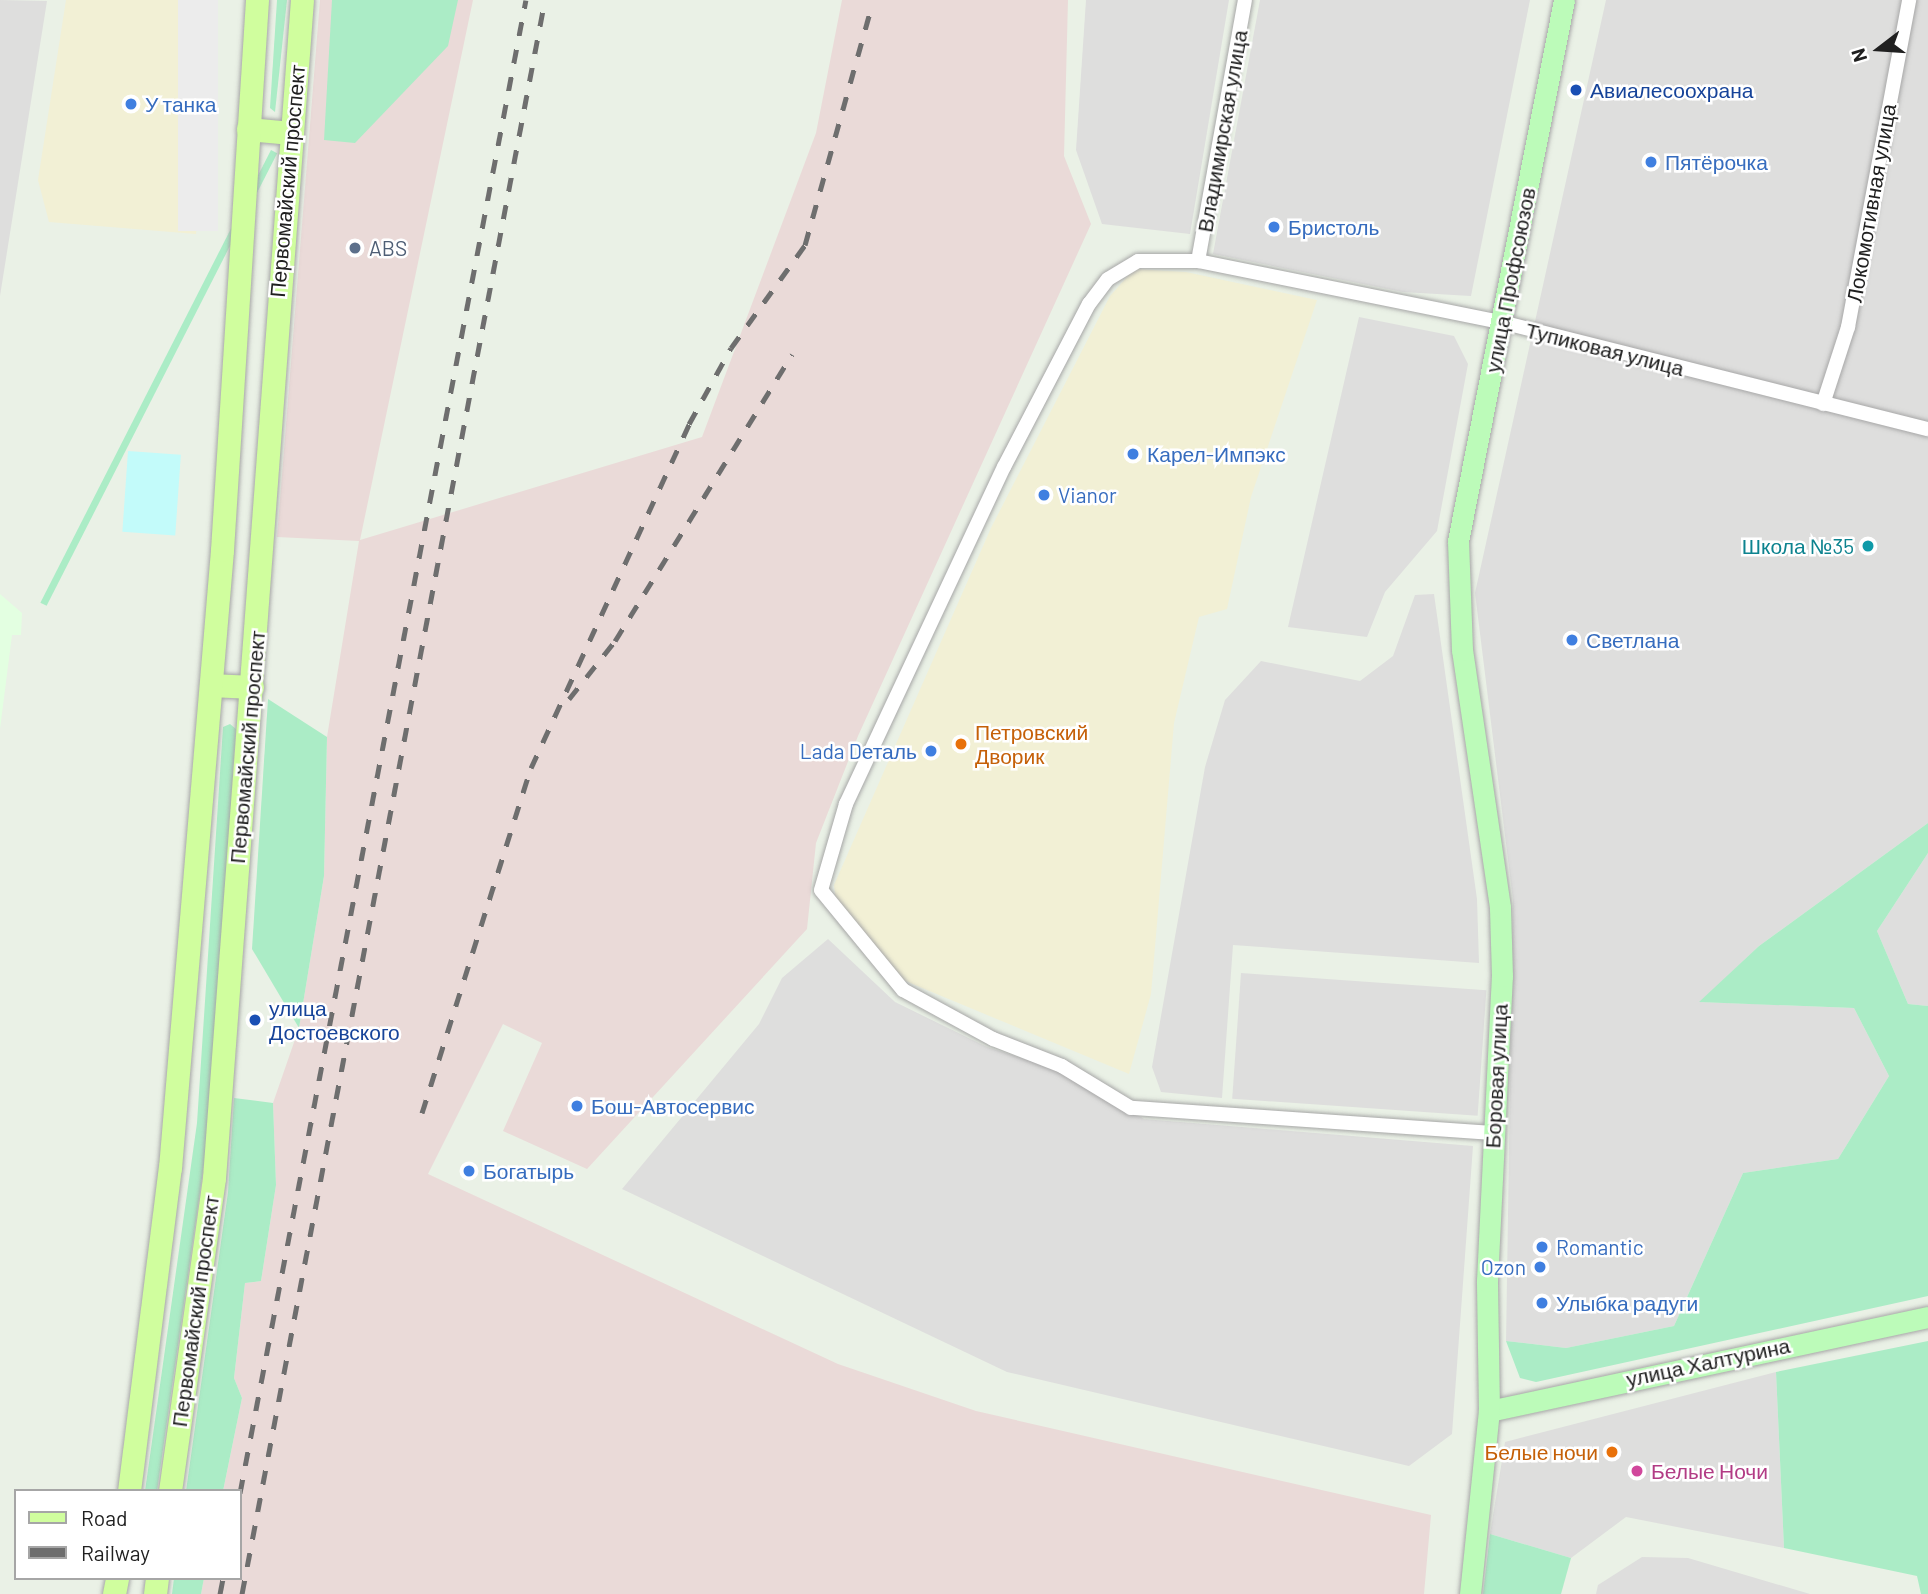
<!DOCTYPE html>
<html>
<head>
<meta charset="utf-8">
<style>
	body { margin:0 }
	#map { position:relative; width:1928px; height:1594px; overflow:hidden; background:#eaf1e6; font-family:Barlow,sans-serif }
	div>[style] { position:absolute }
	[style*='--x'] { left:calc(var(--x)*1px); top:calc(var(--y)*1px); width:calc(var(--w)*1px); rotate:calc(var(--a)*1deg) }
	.residential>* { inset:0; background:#dededd; transform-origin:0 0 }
	.commercial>* { inset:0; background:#f2f0d5 }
	.industrial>* { inset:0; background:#eadad8 }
	.education>* { inset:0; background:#e3ffe1 }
	.grass>* { inset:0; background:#abecc6; transform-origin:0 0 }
	.park>* { inset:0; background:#c3fbfa; transform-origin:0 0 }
	.parking>* { inset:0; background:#ececec; transform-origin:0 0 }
	.roads { filter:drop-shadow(0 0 2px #a7a7a7) drop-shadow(0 0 2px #a7a7a7) }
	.street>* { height:14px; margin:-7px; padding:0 7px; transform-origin:7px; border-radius:7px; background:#fff }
	.secondary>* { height:21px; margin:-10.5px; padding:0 10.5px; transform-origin:10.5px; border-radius:10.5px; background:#bcfbb9 }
	.primary>* { height:23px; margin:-11.5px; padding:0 11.5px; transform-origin:11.5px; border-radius:11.5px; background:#d0fe9e }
	.rail>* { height:5px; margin-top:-2.5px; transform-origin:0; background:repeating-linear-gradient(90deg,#6e6e6e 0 14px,transparent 0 28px) }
	.dots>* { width:19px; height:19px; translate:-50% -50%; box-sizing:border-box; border:4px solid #fff; border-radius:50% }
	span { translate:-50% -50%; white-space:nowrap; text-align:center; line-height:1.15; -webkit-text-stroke:5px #fff; paint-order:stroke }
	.transit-label { font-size:21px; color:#164399 }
	.left { translate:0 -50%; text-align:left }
	.shop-label { font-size:21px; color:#366cbe }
	.right { translate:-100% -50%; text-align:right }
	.street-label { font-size:21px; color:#202020 }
	.service-label { font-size:21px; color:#4e5e75 }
	.culture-label { font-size:21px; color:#0d838f }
	.food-label { font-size:21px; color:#c56008 }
	.hotel-label { font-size:21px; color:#b23c85 }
	.legend { position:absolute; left:14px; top:1489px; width:228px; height:91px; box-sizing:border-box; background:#fff; border:2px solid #a6a6a6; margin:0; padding:9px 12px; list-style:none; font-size:21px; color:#202020 }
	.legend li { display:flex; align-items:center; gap:14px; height:35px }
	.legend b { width:35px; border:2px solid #a6a6a6 }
	.north { position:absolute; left:1844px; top:14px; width:70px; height:70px; -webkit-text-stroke:5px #fff; paint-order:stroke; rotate:253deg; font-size:19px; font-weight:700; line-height:28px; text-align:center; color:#202020 }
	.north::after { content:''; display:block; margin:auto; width:24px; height:32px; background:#202020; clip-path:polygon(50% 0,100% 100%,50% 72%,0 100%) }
</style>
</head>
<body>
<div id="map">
	<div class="residential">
		<i style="clip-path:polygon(0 0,47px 1px,0 296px)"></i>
		<i style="clip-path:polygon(1086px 0,1229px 0,1190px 234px,1102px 224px,1076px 150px)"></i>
		<i style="clip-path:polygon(1260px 0,1530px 0,1471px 296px,1403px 292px,1213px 254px)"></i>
		<i style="clip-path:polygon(1606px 0,1928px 0,1928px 823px,1759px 946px,1700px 1002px,1854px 1008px,1889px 1076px,1838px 1159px,1743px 1173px,1674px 1326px,1566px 1348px,1506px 1341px,1513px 900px,1475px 593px)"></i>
		<i style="clip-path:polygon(1359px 317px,1454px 336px,1468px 364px,1437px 531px,1385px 592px,1367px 637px,1288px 627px)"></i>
		<i style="clip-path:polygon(1434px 594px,1477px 899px,1479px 963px,1233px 945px,1222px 1098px,1161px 1092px,1152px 1067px,1205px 767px,1225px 700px,1261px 661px,1360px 681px,1393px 656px,1415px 595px)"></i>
		<i style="clip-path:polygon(1928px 853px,1928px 1006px,1908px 1004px,1877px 931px)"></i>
		<i style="clip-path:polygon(828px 939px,895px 1002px,987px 1047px,1062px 1071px,1144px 1119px,1473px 1146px,1452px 1434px,1409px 1466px,1007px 1372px,622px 1189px,759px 1024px,782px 978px)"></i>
		<i style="left:1241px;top:973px;width:246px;height:126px;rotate:4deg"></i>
		<i style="clip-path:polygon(1776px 1372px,1784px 1548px,1626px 1517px,1571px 1558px,1490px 1534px,1505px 1442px)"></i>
		<i style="clip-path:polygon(1642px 1557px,1688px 1558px,1810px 1594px,1596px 1594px,1598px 1585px)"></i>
	</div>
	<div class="commercial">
		<i style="clip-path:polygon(66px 0,218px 0,196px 234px,49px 222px,38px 180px)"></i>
		<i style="clip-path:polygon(1134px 269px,1186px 272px,1317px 300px,1251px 497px,1227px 609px,1199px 617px,1174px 723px,1151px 994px,1129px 1074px,903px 980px,836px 904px,834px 885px,991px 528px,1110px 296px)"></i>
	</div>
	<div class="industrial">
		<i style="clip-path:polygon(320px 0,473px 0,360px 540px,702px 437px,816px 133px,842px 0,1068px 0,1064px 156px,1091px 224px,858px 736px,816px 843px,807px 929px,587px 1169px,503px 1131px,542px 1043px,503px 1024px,428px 1174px,838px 1364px,976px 1411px,1431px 1515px,1424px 1594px,201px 1594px,204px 1578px,240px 1578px,240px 1491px,223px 1491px,242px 1398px,234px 1378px,245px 1283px,261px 1281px,276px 1185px,273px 1103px,299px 1028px,324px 876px,327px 737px,359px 541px,277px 537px)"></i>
	</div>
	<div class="education">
		<i style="clip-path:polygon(0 594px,22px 613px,21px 635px,12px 635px,0 729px)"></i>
	</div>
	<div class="grass">
		<i style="clip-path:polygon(277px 0,287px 0,275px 112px,270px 108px)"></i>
		<i style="clip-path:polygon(332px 0,458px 0,448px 46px,355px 143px,324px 140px)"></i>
		<i style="left:271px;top:150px;width:7px;height:508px;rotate:27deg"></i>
		<i style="clip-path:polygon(268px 699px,327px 737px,324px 876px,299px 1028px,252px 949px)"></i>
		<i style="clip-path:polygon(230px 724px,236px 729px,209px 1129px,157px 1491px,145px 1491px,197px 1123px,223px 727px)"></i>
		<i style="clip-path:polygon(1928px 823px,1928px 853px,1877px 931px,1908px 1004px,1928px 1006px,1928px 1296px,1536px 1382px,1520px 1378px,1506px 1341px,1566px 1348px,1674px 1326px,1743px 1173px,1838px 1159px,1889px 1076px,1854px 1008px,1699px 1002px,1759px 946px)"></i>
		<i style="clip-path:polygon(234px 1098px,273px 1103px,276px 1185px,261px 1281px,245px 1283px,234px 1378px,242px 1398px,223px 1491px,186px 1491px,228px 1192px)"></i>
		<i style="clip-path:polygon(1928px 1341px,1928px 1594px,1921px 1594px,1917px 1576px,1784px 1548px,1776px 1372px)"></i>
		<i style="clip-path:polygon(1490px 1534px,1571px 1558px,1561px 1594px,1483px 1594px)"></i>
		<i style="clip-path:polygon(174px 1578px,204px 1578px,201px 1594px,172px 1594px)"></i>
	</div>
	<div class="park">
		<i style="left:128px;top:451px;width:53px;height:81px;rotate:4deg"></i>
	</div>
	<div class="parking">
		<i style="left:178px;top:0;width:40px;height:231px"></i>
	</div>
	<div class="roads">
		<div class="street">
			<i style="--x:1198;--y:261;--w:265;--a:-79.8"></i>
			<i style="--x:1823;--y:404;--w:81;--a:-72"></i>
			<i style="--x:1848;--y:327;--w:333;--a:-79.4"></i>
			<i style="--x:1493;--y:1133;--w:363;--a:-176"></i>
			<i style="--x:1131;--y:1108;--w:81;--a:-148.7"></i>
			<i style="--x:1062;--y:1066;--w:74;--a:-158.6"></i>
			<i style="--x:993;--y:1039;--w:102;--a:-151.4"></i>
			<i style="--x:903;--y:990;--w:129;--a:-129.4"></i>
			<i style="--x:821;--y:890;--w:90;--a:-73.8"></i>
			<i style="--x:846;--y:804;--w:372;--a:-64.9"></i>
			<i style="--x:1004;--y:467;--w:184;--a:-62.5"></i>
			<i style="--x:1089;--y:304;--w:31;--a:-53"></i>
			<i style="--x:1108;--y:279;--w:35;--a:-31"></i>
			<i style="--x:1138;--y:261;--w:60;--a:0"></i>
			<i style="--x:1198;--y:261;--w:309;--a:11.4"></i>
			<i style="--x:1501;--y:322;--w:440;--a:14.1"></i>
		</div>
		<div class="secondary">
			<i style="--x:1489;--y:1411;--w:449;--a:-12.1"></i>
			<i style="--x:1470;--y:1594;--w:184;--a:-84.1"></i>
			<i style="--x:1489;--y:1411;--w:130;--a:-90.9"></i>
			<i style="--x:1487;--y:1281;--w:305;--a:-87.2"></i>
			<i style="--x:1502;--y:976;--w:69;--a:-91.7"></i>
			<i style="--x:1500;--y:907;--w:260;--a:-98.4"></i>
			<i style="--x:1462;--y:650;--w:109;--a:-92.1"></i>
			<i style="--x:1458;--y:541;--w:551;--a:-78.91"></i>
		</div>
		<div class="primary">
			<i style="--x:248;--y:129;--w:43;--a:5.3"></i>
			<i style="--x:211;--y:685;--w:41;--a:2.8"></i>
			<i style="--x:129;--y:1491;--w:326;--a:-82.8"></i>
			<i style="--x:170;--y:1168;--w:620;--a:-85.19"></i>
			<i style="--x:222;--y:550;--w:551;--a:-86.36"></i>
			<i style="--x:170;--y:1491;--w:316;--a:-82"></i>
			<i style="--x:214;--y:1178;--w:1181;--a:-85.73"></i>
			<i style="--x:114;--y:1594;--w:16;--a:-79"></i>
			<i style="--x:155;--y:1594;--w:16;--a:-83"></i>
		</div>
	</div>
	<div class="rail">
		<i style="--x:569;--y:699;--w:74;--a:-51.6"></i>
		<i style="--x:615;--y:641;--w:337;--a:-58.3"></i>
		<i style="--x:422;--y:1113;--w:362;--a:-72.5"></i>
		<i style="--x:531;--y:768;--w:379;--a:-65.3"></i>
		<i style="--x:689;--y:424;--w:87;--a:-61.1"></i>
		<i style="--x:731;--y:348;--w:127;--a:-54.3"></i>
		<i style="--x:805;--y:245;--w:245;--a:-74.4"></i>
		<i style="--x:240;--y:1493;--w:1520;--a:-79.16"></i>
		<i style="--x:220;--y:1594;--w:16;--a:-79"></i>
		<i style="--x:242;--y:1594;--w:1623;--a:-79.24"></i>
	</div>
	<div class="dots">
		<i style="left:1576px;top:90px;background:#1a4fb4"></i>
		<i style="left:131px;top:104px;background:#3f7fe0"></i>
		<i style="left:1651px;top:162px;background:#3f7fe0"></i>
		<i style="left:1274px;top:227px;background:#3f7fe0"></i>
		<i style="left:355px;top:248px;background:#5c6f8a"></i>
		<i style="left:1133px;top:454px;background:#3f7fe0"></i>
		<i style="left:1044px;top:495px;background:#3f7fe0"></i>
		<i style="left:1868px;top:546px;background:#0f9aa8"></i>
		<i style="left:1572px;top:640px;background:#3f7fe0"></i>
		<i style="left:961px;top:744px;background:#e8710a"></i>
		<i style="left:931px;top:751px;background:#3f7fe0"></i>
		<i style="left:255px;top:1020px;background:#1a4fb4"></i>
		<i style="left:577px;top:1106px;background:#3f7fe0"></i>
		<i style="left:469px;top:1171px;background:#3f7fe0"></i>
		<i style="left:1542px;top:1247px;background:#3f7fe0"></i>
		<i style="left:1540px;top:1267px;background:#3f7fe0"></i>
		<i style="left:1542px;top:1303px;background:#3f7fe0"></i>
		<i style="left:1612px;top:1452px;background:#e8710a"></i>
		<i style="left:1637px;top:1471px;background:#d1479c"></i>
	</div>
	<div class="transit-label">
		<span class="left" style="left:1590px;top:90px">Авиалесоохрана</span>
		<span class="left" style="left:269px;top:1020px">улица<br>Достоевского</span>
	</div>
	<div class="shop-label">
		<span class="left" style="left:145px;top:104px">У танка</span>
		<span class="left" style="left:1665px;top:162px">Пятёрочка</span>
		<span class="left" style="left:1288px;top:227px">Бристоль</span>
		<span class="left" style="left:1147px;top:454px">Карел-Импэкс</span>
		<span class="left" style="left:1058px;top:495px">Vianor</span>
		<span class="left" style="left:1586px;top:640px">Светлана</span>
		<span class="right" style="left:917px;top:751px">Lada Dеталь</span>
		<span class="left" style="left:591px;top:1106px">Бош-Автосервис</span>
		<span class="left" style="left:483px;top:1171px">Богатырь</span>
		<span class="left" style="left:1556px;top:1247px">Romantic</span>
		<span class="right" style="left:1526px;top:1267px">Ozon</span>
		<span class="left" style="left:1556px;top:1303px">Улыбка радуги</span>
	</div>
	<div class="street-label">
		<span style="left:1222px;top:131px;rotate:-80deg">Владимирская улица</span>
		<span style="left:287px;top:181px;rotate:-85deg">Первомайский проспект</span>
		<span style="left:1871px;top:203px;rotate:-80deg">Локомотивная улица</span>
		<span style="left:1510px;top:280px;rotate:-79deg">улица Профсоюзов</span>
		<span style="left:1605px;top:349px;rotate:14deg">Тупиковая улица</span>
		<span style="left:247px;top:747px;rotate:-85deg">Первомайский проспект</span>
		<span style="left:1496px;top:1076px;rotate:-87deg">Боровая улица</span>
		<span style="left:195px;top:1311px;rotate:-82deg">Первомайский проспект</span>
		<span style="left:1708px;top:1362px;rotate:-12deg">улица Халтурина</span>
	</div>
	<div class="service-label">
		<span class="left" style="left:369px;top:248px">ABS</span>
	</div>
	<div class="culture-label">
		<span class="right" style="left:1854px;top:546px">Школа №35</span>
	</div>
	<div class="food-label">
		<span class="left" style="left:975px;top:744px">Петровский<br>Дворик</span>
		<span class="right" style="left:1598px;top:1452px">Белые ночи</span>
	</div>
	<div class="hotel-label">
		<span class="left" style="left:1651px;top:1471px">Белые Ночи</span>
	</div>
	<ul class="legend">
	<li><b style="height:9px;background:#d0fe9e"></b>Road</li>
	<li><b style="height:9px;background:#6e6e6e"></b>Railway</li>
	</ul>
	<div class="north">N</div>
</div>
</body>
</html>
